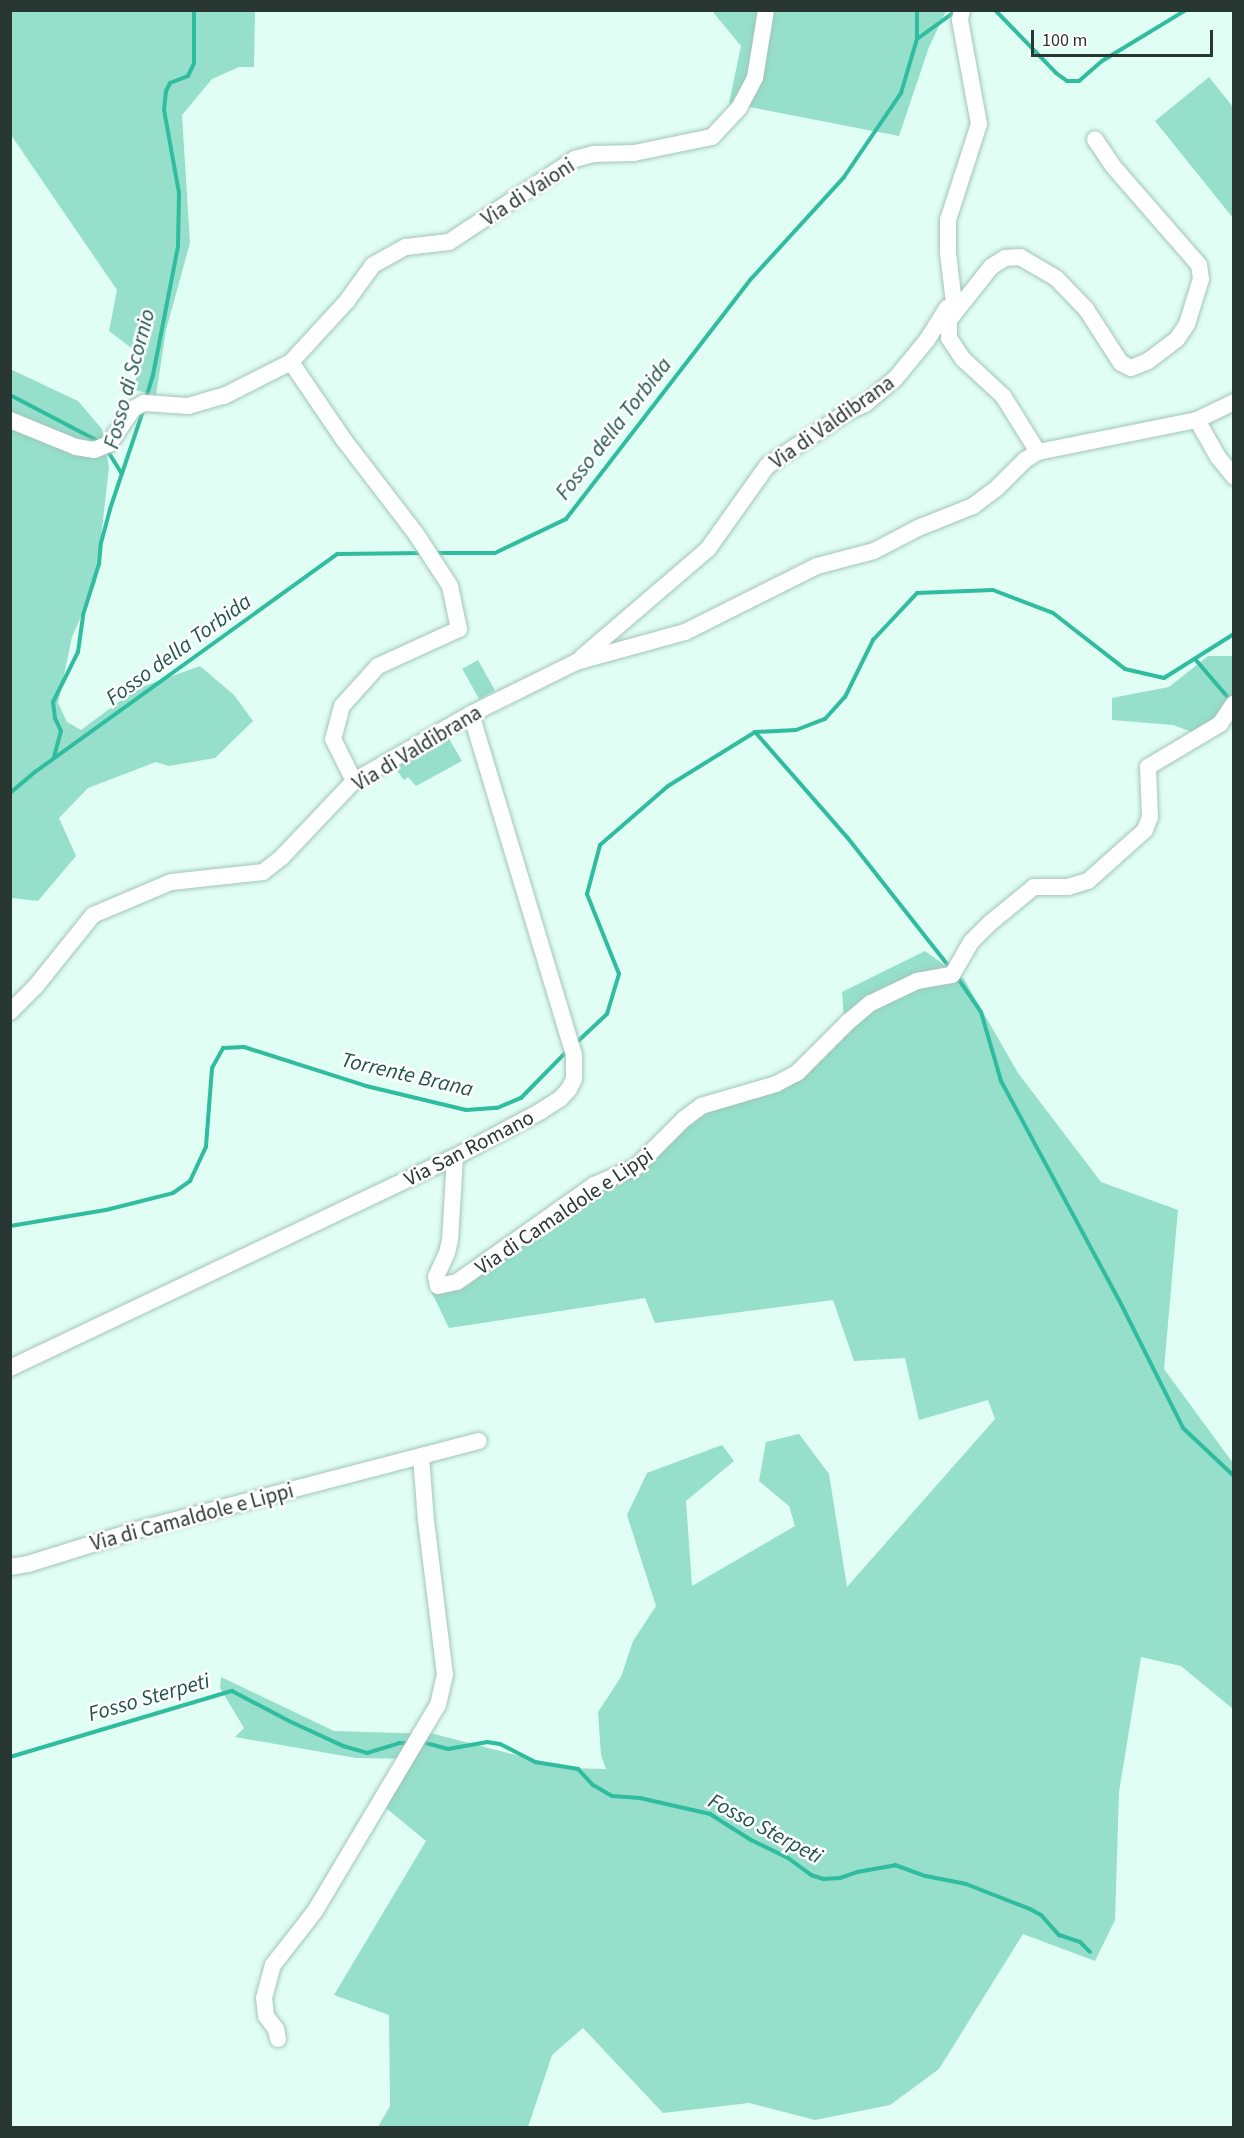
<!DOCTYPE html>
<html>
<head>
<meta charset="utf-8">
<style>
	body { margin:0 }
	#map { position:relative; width:1244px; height:2138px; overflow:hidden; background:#e1fef5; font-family:"Source Sans 3",sans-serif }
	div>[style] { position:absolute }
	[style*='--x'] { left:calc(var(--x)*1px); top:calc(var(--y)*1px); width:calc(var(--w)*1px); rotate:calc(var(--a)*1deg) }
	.green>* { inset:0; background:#95dfcb; transform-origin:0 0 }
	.stream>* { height:4px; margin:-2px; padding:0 2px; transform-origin:2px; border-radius:2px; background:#30bc9e }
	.roads { filter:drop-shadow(0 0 2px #a2c5ba) drop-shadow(0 0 2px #a2c5ba) }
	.minor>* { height:16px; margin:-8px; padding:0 8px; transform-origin:8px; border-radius:8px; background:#fff }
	span { translate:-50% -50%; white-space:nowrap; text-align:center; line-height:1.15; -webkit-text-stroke:5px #fff; paint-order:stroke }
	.street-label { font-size:21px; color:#293733 }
	.water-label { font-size:22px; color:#1f5548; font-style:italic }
	.frame { position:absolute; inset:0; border:12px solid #293733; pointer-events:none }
	.scale { position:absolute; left:1031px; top:30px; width:182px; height:27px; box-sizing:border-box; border:3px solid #293733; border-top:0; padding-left:8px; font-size:18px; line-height:21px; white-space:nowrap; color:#293733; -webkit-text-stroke:4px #fff; paint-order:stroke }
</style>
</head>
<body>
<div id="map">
	<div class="green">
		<i style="clip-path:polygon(10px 11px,255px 11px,254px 67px,239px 67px,212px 79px,182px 115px,190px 243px,166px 330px,156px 395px,135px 390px,138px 353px,109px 331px,117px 290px,11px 135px)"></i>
		<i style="clip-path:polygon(712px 11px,946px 11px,929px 47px,899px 136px,729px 103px,741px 46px)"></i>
		<i style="clip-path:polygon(1209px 77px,1233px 107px,1233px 218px,1155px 121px)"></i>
		<i style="clip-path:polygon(10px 369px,78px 401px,102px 429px,109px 467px,96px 582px,72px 637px,58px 703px,67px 722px,81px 730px,136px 689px,200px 666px,234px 695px,253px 721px,215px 758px,169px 766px,156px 762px,88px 788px,59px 818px,76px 856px,38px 901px,13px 898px,11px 901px)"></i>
		<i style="clip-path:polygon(1208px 656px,1233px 656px,1233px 708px,1195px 733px,1173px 725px,1112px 720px,1112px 698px,1169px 687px)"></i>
		<i style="left:478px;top:660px;width:35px;height:18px;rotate:61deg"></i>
		<i style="clip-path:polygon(448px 737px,462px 761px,416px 786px,408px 777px,404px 780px,395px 768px)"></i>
		<i style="clip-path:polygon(925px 951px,964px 979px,1018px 1073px,1101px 1182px,1178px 1210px,1164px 1369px,1233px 1463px,1233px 1709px,1181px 1666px,1141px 1657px,1119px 1792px,1115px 1920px,1095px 1961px,1023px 1934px,939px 2069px,890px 2105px,815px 2120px,749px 2103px,663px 2113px,583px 2028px,552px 2055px,528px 2127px,378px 2127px,390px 2106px,389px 2015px,334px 1995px,426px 1841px,386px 1808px,412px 1759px,356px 1758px,235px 1737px,244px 1728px,220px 1688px,221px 1677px,334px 1731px,434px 1734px,566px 1768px,606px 1769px,601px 1755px,598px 1712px,621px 1677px,633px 1641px,656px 1606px,627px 1515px,647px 1473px,722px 1445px,734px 1461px,686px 1501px,692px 1586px,795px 1526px,789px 1506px,759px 1481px,766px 1442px,799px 1434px,829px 1474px,847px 1587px,995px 1419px,988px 1400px,919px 1420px,905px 1358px,854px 1361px,833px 1300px,655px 1323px,645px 1298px,449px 1328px,431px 1291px,467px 1286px,710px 1111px,796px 1078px,844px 1018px,842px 992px)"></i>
	</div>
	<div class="stream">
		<i style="--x:995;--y:10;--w:88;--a:45.9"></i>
		<i style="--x:1056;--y:73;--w:14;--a:36"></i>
		<i style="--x:1067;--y:81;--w:12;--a:0"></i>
		<i style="--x:1079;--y:81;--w:30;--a:-41"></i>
		<i style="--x:1102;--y:61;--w:98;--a:-31.3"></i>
		<i style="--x:917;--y:39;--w:48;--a:-35.7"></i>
		<i style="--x:10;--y:395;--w:102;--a:27.6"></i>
		<i style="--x:146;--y:398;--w:24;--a:-73"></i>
		<i style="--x:153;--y:375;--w:131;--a:-79"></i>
		<i style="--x:178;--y:246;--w:53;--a:-88.9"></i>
		<i style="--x:179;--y:193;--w:84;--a:-100.2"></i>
		<i style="--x:164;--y:110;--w:19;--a:-84"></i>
		<i style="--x:166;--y:91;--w:9;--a:-63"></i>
		<i style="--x:170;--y:83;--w:19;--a:-21"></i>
		<i style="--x:188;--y:76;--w:14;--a:-65"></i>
		<i style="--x:194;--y:63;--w:53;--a:-90"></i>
		<i style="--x:107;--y:450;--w:28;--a:58"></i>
		<i style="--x:434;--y:553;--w:61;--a:0"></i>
		<i style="--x:495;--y:553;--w:79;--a:-25.6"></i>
		<i style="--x:566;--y:519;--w:303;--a:-52.4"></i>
		<i style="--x:751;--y:279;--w:138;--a:-47.6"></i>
		<i style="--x:844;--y:177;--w:102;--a:-55.8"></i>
		<i style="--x:901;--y:93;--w:56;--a:-73.5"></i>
		<i style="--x:917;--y:39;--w:29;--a:-90"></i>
		<i style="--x:1195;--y:659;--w:55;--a:49.4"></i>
		<i style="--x:755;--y:732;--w:140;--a:48.8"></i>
		<i style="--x:847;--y:837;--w:168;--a:51.8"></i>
		<i style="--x:54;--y:757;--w:27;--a:-75"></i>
		<i style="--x:61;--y:731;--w:14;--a:-115"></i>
		<i style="--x:55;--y:718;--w:16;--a:-97"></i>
		<i style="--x:53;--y:702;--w:56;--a:-63.4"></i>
		<i style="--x:78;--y:652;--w:37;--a:-82"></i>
		<i style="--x:83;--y:615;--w:53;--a:-72.6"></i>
		<i style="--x:99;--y:564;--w:21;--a:-85"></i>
		<i style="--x:101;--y:543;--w:35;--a:-75"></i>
		<i style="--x:110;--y:509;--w:103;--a:-71.4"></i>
		<i style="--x:10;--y:793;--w:33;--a:-40"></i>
		<i style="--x:35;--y:772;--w:372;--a:-35.8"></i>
		<i style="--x:337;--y:554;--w:87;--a:-0.7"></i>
		<i style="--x:957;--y:977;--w:42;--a:55.6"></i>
		<i style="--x:981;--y:1012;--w:72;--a:73.8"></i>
		<i style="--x:1001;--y:1081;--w:249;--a:61.7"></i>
		<i style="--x:1119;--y:1300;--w:143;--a:63.4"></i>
		<i style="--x:1183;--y:1428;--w:70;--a:43.3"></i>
		<i style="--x:575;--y:1044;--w:44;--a:-43.2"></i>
		<i style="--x:607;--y:1014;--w:42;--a:-73.3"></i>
		<i style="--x:619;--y:974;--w:86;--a:-111.8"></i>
		<i style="--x:587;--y:894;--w:51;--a:-75.1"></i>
		<i style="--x:600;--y:845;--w:90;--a:-40.9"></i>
		<i style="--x:668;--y:786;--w:102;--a:-31.8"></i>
		<i style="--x:755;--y:732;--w:41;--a:-2.8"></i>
		<i style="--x:796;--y:730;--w:31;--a:-21"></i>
		<i style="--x:825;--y:719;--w:30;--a:-48"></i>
		<i style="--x:845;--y:697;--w:64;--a:-63.8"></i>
		<i style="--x:873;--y:640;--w:64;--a:-46.9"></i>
		<i style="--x:917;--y:593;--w:76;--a:-2.3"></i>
		<i style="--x:993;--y:590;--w:64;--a:21"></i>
		<i style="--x:1053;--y:613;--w:91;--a:37.9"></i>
		<i style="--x:1125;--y:669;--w:40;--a:13"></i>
		<i style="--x:1164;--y:678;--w:83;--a:-32.2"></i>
		<i style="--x:10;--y:1226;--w:97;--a:-9.5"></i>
		<i style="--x:106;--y:1210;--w:69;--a:-14.2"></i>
		<i style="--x:173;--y:1193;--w:21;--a:-35"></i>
		<i style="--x:190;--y:1181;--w:38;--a:-65"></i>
		<i style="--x:206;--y:1146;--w:78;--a:-85.6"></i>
		<i style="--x:212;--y:1068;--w:23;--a:-61"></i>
		<i style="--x:223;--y:1048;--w:21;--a:-3"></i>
		<i style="--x:244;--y:1047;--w:128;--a:17.7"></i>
		<i style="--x:366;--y:1086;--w:103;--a:13.5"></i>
		<i style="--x:466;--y:1110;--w:31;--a:-4"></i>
		<i style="--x:497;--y:1108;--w:26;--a:-23"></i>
		<i style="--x:521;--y:1098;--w:66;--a:-45.6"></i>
		<i style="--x:422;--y:1742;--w:27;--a:15"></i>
		<i style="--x:448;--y:1749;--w:40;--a:-10"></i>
		<i style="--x:487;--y:1742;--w:13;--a:9"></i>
		<i style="--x:500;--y:1744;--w:39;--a:27"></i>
		<i style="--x:535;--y:1762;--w:44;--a:9.2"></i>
		<i style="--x:578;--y:1769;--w:22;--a:47"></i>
		<i style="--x:593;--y:1785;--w:22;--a:30"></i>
		<i style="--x:612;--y:1796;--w:28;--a:4"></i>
		<i style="--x:640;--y:1798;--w:72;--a:12.9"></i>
		<i style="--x:710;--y:1814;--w:49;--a:32.4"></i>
		<i style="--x:751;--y:1840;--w:41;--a:25.9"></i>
		<i style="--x:788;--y:1858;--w:29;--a:36"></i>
		<i style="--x:811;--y:1875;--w:13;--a:18"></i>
		<i style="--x:823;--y:1879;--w:17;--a:-3"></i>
		<i style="--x:840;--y:1878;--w:18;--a:-19"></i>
		<i style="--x:857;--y:1872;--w:39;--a:-10"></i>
		<i style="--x:895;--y:1865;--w:33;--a:20"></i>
		<i style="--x:926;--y:1876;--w:41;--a:11.3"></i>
		<i style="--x:966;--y:1884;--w:69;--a:21.3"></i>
		<i style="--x:1030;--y:1909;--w:13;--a:29"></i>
		<i style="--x:1041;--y:1915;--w:27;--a:48"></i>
		<i style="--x:1059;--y:1935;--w:22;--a:18"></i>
		<i style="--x:1080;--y:1942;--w:14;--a:45"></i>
		<i style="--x:10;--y:1757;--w:232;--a:-16.6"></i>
		<i style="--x:232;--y:1691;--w:64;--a:27.8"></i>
		<i style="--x:289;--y:1721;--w:60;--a:24.8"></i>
		<i style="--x:343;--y:1746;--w:25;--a:16"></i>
		<i style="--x:367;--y:1753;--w:34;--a:-17"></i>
		<i style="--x:399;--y:1743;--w:9;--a:0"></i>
	</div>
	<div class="roads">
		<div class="minor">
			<i style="--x:955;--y:311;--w:58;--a:-96.9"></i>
			<i style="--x:948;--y:253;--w:33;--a:-90"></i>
			<i style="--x:948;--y:220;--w:101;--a:-72.1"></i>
			<i style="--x:979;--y:124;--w:106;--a:-100.4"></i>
			<i style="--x:960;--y:20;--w:10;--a:-79"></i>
			<i style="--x:291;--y:362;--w:83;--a:-47.4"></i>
			<i style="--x:347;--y:301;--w:44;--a:-54.2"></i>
			<i style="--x:373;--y:265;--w:38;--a:-29"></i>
			<i style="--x:406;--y:247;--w:43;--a:-6.6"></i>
			<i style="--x:449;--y:242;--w:151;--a:-33.4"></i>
			<i style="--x:575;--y:159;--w:20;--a:-15"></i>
			<i style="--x:594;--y:154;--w:40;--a:-1.4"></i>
			<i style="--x:634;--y:153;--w:80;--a:-11.6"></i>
			<i style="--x:712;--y:137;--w:40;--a:-47"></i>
			<i style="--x:739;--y:108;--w:34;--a:-62"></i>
			<i style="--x:755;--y:78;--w:69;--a:-80.8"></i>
			<i style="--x:10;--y:420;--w:71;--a:22.2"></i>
			<i style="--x:76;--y:447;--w:18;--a:9"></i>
			<i style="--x:94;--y:450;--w:16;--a:-22"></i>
			<i style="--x:109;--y:444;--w:42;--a:-55.6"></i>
			<i style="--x:133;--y:409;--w:13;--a:-29"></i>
			<i style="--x:144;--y:403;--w:44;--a:3.9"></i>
			<i style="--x:188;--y:406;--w:37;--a:-16"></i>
			<i style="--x:224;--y:396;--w:75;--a:-26.9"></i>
			<i style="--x:291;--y:362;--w:94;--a:55.8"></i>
			<i style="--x:344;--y:440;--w:118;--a:52.5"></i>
			<i style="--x:416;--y:534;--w:62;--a:56.8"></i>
			<i style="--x:450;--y:586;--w:44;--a:78.2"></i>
			<i style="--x:459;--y:629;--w:89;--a:155.4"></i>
			<i style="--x:378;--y:666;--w:54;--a:132"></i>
			<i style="--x:342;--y:706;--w:34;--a:105"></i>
			<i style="--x:333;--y:739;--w:47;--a:63.4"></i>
			<i style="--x:1197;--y:420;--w:43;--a:60.4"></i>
			<i style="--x:1218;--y:457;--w:26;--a:51"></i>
			<i style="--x:1038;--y:452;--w:66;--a:-122"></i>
			<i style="--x:1003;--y:396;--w:54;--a:-137.2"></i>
			<i style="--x:963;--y:359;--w:25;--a:-124"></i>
			<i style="--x:949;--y:338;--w:18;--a:-90"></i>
			<i style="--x:949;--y:320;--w:68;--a:-51.6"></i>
			<i style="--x:991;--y:267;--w:17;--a:-33"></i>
			<i style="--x:1005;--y:258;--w:15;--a:-4"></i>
			<i style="--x:1020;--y:257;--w:42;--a:30.3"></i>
			<i style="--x:1056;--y:278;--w:43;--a:45.9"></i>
			<i style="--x:1086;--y:309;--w:64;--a:57.1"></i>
			<i style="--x:1121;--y:363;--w:11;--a:27"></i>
			<i style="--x:1131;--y:368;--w:18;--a:-22"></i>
			<i style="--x:1148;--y:361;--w:36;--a:-37"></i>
			<i style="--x:1177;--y:339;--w:18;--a:-56"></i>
			<i style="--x:1187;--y:324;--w:47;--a:-72.7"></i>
			<i style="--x:1201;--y:279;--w:14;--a:-98"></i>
			<i style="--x:1199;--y:265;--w:131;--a:-131"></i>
			<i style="--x:1113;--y:166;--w:32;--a:-124"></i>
			<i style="--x:582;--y:657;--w:166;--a:-40.6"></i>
			<i style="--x:708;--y:549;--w:102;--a:-54.6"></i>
			<i style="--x:767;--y:466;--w:97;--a:-34"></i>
			<i style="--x:847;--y:412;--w:20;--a:-24"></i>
			<i style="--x:865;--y:404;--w:39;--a:-40"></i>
			<i style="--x:895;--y:379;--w:50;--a:-50.6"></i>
			<i style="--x:927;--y:340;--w:38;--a:-58"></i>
			<i style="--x:10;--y:1012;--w:37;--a:-45"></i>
			<i style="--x:36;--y:986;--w:91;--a:-51.2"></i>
			<i style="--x:93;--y:915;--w:85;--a:-22.9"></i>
			<i style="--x:171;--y:882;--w:93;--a:-6.2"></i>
			<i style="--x:263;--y:872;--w:24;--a:-38"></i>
			<i style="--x:282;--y:857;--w:105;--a:-46.5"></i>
			<i style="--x:354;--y:781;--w:135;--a:-29.8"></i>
			<i style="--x:471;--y:714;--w:117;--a:-26.3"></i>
			<i style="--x:576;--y:662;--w:113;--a:-15.4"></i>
			<i style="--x:685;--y:632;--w:148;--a:-26.6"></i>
			<i style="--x:817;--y:566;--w:59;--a:-14.7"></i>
			<i style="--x:874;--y:551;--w:50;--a:-27.6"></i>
			<i style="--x:918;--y:528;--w:59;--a:-21.8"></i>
			<i style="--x:973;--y:506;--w:31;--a:-37"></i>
			<i style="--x:998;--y:487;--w:38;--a:-45"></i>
			<i style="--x:1025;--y:460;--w:15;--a:-32"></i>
			<i style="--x:1038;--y:452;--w:162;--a:-11.4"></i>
			<i style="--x:1197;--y:420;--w:41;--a:-25.9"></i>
			<i style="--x:455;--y:1157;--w:83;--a:93.4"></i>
			<i style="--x:450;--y:1240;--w:13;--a:103"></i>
			<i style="--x:447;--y:1253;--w:26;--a:115"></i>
			<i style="--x:436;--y:1277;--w:9;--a:77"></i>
			<i style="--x:438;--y:1286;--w:19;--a:-12"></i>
			<i style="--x:457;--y:1282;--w:168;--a:-35.3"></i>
			<i style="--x:594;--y:1185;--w:46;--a:-23.2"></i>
			<i style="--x:636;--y:1167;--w:68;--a:-45"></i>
			<i style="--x:684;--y:1119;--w:21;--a:-37"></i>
			<i style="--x:701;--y:1106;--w:78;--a:-16.3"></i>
			<i style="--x:776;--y:1084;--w:24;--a:-28"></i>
			<i style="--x:797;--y:1073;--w:72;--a:-45"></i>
			<i style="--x:848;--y:1022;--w:30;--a:-40"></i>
			<i style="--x:871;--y:1003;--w:51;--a:-25.6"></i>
			<i style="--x:917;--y:981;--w:36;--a:-10"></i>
			<i style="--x:952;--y:975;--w:39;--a:-60"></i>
			<i style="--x:972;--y:941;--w:25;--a:-45"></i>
			<i style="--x:990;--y:923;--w:57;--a:-39.3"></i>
			<i style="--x:1034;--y:887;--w:34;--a:0"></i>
			<i style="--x:1068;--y:887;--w:21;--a:-17"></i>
			<i style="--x:1088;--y:881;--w:76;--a:-41.8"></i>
			<i style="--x:1145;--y:830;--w:14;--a:-69"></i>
			<i style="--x:1150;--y:817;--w:50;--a:-92.3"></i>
			<i style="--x:1148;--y:767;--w:84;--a:-30.8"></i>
			<i style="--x:1220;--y:724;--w:25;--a:-56"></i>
			<i style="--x:10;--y:1368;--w:492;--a:-25.4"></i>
			<i style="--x:455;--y:1157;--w:98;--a:-28.1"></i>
			<i style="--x:541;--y:1111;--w:24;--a:-33"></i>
			<i style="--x:561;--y:1098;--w:12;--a:-48"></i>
			<i style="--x:569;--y:1089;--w:11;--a:-63"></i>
			<i style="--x:574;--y:1079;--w:24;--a:-90"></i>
			<i style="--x:574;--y:1055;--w:356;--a:-106.8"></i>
			<i style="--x:10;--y:1567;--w:18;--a:-9"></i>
			<i style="--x:28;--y:1564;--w:114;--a:-17.3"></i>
			<i style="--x:137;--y:1530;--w:353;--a:-14.6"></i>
			<i style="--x:278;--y:2039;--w:10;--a:-101"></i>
			<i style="--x:276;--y:2029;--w:16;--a:-128"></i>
			<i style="--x:266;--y:2016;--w:18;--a:-96"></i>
			<i style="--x:264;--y:1998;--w:34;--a:-75"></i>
			<i style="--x:273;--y:1965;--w:68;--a:-52.1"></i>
			<i style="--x:315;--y:1911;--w:240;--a:-59.2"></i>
			<i style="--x:438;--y:1705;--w:31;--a:-77"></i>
			<i style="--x:445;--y:1675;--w:155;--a:-97"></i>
			<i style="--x:426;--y:1521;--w:65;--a:-94.4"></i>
		</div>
	</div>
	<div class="street-label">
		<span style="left:528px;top:192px;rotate:-33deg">Via di Vaioni</span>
		<span style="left:832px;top:422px;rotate:-35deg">Via di Valdibrana</span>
		<span style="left:417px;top:748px;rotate:-31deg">Via di Valdibrana</span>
		<span style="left:469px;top:1148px;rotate:-27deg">Via San Romano</span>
		<span style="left:564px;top:1211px;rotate:-34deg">Via di Camaldole e Lippi</span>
		<span style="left:192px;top:1517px;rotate:-15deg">Via di Camaldole e Lippi</span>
	</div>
	<div class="water-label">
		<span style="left:130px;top:379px;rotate:-75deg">Fosso di Scornio</span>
		<span style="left:614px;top:429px;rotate:-52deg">Fosso della Torbida</span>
		<span style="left:179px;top:650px;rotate:-36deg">Fosso della Torbida</span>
		<span style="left:407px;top:1075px;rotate:13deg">Torrente Brana</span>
		<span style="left:149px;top:1698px;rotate:-16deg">Fosso Sterpeti</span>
		<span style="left:765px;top:1829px;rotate:28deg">Fosso Sterpeti</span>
	</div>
	<div class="frame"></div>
	<div class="scale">100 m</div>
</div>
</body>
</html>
